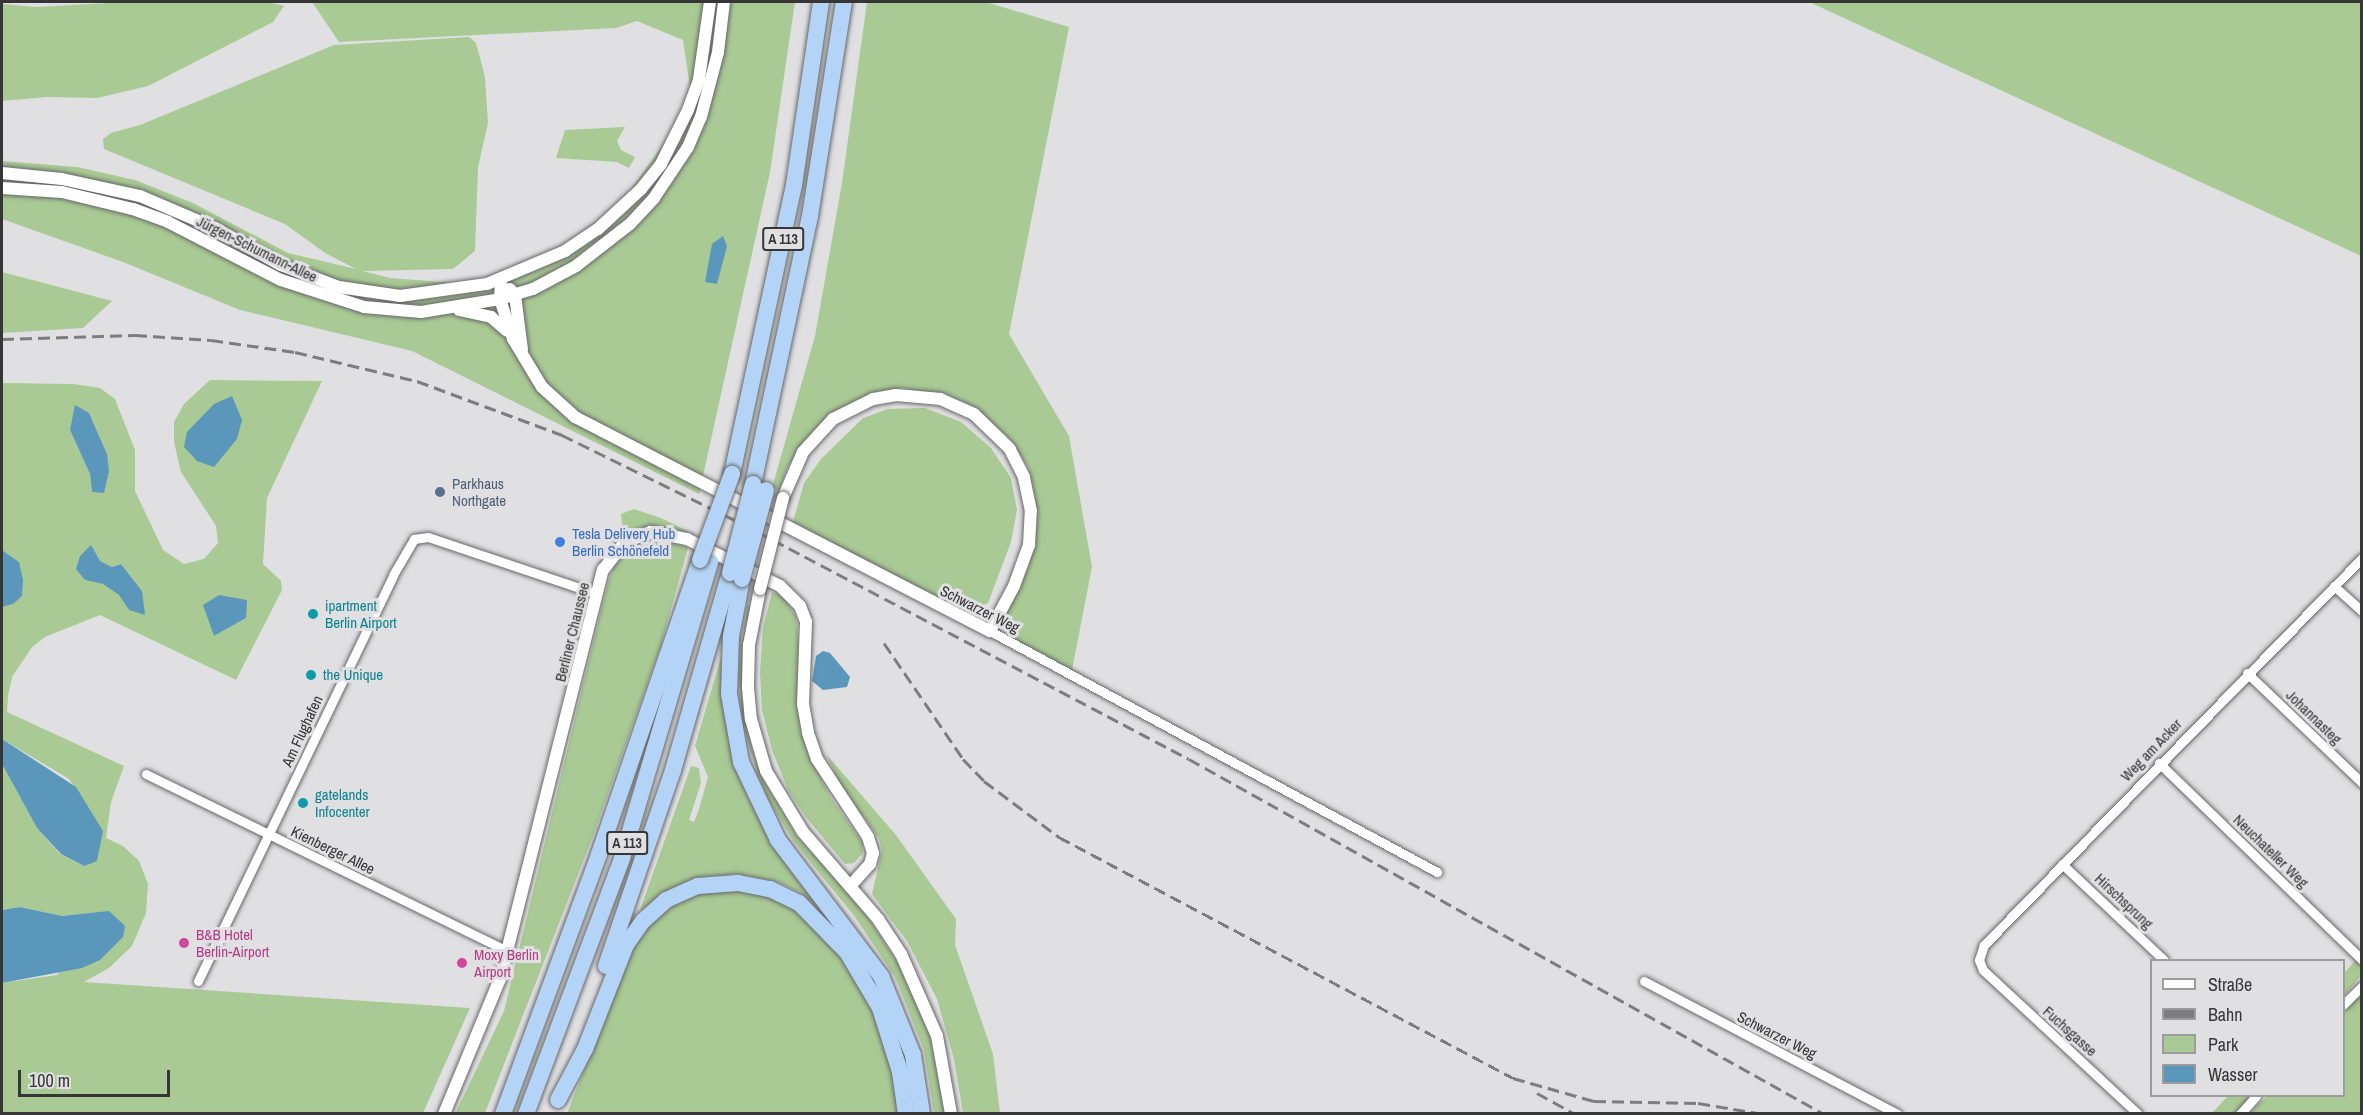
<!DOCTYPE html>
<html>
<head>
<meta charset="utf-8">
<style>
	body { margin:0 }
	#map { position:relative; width:2363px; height:1115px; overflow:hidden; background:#e0e0e3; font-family:"Archivo Narrow",sans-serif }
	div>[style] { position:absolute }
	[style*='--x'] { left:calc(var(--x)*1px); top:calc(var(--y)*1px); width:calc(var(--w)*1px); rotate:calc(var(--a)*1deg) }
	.green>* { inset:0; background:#a9ca94 }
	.water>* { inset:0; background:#5a97bb }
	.roads { filter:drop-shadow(0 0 2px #676769) drop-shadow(0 0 2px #676769) }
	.street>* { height:9px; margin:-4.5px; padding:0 4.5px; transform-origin:4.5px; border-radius:4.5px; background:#fff }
	.secondary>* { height:12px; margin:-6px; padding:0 6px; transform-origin:6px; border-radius:6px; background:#fff }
	.highway>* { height:16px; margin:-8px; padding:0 8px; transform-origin:8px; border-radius:8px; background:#b4d4f7 }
	.rail>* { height:3px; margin-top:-1.5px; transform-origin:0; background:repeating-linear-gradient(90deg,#7d7d7f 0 12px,transparent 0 18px) }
	.bridges { filter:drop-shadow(0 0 2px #676769) drop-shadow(0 0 2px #676769) }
	.secondary-bridge>* { height:12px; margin:-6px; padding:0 6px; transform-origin:6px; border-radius:6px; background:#fff }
	.highway-bridge>* { height:16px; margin:-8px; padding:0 8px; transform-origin:8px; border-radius:8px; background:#b4d4f7 }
	.dots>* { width:16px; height:16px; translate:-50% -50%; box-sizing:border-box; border:3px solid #e0e0e3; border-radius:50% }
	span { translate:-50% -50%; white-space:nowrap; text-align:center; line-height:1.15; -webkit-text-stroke:6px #e0e0e3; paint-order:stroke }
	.shield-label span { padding:2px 4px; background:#e0e0e3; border:2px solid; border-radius:4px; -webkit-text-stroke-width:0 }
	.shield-label { font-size:14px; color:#363637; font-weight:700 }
	.street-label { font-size:15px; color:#363637 }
	.service-label { font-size:15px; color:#4e5e75 }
	.left { translate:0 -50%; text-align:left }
	.shop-label { font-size:15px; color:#366cbe }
	.culture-label { font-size:15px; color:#0d838f }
	.hotel-label { font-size:15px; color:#b23c85 }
	.frame { position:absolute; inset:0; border:3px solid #363637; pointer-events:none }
	.legend { position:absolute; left:2150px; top:959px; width:195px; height:138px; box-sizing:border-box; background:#e0e0e3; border:2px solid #9c9c9e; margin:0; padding:8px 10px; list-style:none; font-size:18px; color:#363637 }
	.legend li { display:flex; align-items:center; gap:12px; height:30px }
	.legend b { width:30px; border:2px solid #9c9c9e }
	.scale { position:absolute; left:18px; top:1070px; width:152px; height:27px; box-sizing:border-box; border:3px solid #363637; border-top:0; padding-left:8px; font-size:18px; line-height:21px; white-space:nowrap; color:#363637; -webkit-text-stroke:4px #e0e0e3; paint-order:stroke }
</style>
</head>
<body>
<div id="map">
	<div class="green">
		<i style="clip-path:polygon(124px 2px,268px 2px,284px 6px,273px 22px,148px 86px,97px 98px,47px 97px,2px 101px,2px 4px,37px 7px)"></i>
		<i style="clip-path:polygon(312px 2px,795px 2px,770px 172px,699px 494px,412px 351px,240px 310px,123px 262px,2px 219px,2px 161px,77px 167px,135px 180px,193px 203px,288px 253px,356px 269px,325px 253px,285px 224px,104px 149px,103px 139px,111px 133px,140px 125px,334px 45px,469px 37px,476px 43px,485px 77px,488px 123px,478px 167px,475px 251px,453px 269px,363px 271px,390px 278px,468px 284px,516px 269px,559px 247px,599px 220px,632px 188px,674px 129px,690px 87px,683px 40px,637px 21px,616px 28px,339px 42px)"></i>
		<i style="clip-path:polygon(867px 2px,986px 2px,1069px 27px,1009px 334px,1069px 436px,1092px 567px,1072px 670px,1015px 640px,1007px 632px,1006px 610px,1029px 566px,1037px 527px,1034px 492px,1029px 468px,1009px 438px,980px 412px,949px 395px,901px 388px,878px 393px,831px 415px,804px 441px,787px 468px,779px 491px,772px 488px,815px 336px,842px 183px)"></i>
		<i style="clip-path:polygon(1809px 2px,2361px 2px,2361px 256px,2357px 254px)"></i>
		<i style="clip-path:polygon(625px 127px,617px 141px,621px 150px,635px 157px,629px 168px,617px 162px,556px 158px,565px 130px)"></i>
		<i style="clip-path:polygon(2px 272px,112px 301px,83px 328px,2px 333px)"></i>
		<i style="clip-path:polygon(evenodd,210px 380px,322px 381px,267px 498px,263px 564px,281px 581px,282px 590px,236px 680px,100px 615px,45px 637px,32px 647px,12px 677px,8px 696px,7px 712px,124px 766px,111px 802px,106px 838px,123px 846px,139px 861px,148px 884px,146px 913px,132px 946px,109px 968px,84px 982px,470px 1008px,423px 1113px,2px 1113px,2px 983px,57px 975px,109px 912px,62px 916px,20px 907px,2px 910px,2px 764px,37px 828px,60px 854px,84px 866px,103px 831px,69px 779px,2px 739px,2px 607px,13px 604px,19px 562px,2px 550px,2px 383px,73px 384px,100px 388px,115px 399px,135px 450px,135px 491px,163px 550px,184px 564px,204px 559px,218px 543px,216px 526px,181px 472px,174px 442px,174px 422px,184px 404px,210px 380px,89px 413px,107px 454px,92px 492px,90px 474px,70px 430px,89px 413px,210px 380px,91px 546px,100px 561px,112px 567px,121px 564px,142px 591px,129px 610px,120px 595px,103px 584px,85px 580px,91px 546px,210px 380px,209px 614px,246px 618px,214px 636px,209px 614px)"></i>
		<i style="clip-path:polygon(925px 408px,961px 422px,991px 448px,1011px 478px,1017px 510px,1011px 542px,988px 603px,977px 608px,956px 609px,793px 522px,804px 483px,821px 459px,863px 418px,888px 409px)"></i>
		<i style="clip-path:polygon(634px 509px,661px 518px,691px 533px,649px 525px,630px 533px,622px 524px,621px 514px)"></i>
		<i style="clip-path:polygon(653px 542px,669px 541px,688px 548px,661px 645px,593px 836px,485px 1113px,455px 1114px,504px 1011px,607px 586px,614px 566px,625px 554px)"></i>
		<i style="clip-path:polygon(772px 592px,784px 597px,796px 617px,809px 754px,831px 798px,862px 842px,863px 853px,854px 863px,845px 864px,806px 817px,788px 790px,772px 750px,762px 710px,760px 672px,763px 628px)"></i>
		<i style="clip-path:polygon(747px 606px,750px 607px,742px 650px,742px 695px,751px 746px,762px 777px,796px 835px,864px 911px,905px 974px,933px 1044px,945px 1113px,934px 1113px,924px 1050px,895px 977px,855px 917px,794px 842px,766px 796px,750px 750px,742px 714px,739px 676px)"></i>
		<i style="clip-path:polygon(721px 657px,723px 701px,734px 760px,747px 795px,774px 845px,825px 913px,800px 892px,778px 882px,738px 874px,695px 878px,640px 910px,691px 766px,699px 768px,701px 783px,689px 820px,694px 822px,699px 809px,708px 777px,695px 746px)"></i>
		<i style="clip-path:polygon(826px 754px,896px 835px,956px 919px,955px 945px,993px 1054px,1000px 1113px,963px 1113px,954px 1059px,937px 999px,907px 941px,872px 894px,882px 851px,879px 838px,840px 784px)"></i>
		<i style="clip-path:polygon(749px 888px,793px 905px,840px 951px,867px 996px,887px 1044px,899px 1114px,567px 1114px,633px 944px,659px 914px,689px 895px)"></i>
		<i style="clip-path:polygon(2361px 954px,2361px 976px,2344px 996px,2344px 973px)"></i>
		<i style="clip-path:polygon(2361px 993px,2361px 1113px,2250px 1113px,2267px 1096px,2344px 1096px,2344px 1012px)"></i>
		<i style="clip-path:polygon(2228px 1096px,2252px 1096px,2235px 1113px,2211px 1114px)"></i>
	</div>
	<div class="water">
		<i style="clip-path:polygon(723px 236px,727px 246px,717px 284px,705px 282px,712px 244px)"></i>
		<i style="clip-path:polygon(232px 396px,242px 420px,237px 439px,214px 467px,197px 461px,184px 447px,187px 432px,214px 404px)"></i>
		<i style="clip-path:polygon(75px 405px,89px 413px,107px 454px,109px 471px,104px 493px,92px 492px,90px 474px,70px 430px)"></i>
		<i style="clip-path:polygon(91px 545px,100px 561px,112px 567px,121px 564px,142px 591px,145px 615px,129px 610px,119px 595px,103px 584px,85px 580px,76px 569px,80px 556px)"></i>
		<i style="clip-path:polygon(2px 550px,19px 562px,23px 580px,22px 596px,13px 604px,2px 607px)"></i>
		<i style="clip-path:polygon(219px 595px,247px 600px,246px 618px,214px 636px,203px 605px)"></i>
		<i style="clip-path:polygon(823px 651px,830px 653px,850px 677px,847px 687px,823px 690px,812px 681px,816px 656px)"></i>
		<i style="clip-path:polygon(2px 739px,76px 787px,103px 831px,97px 861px,84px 866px,61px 854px,37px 828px,2px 764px)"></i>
		<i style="clip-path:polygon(20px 907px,62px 916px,109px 911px,125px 926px,123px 937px,100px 960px,82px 968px,2px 983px,2px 910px)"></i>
	</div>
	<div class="roads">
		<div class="street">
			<i style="--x:2334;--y:586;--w:38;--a:42"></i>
			<i style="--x:990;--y:631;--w:508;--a:28.33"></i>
			<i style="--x:2247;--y:673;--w:159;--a:43.7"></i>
			<i style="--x:2159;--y:763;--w:283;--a:44.1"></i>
			<i style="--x:146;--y:774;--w:403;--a:26.1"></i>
			<i style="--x:2062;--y:864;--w:140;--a:43.3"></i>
			<i style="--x:198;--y:981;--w:450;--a:-64.3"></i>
			<i style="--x:393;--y:575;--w:42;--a:-59.7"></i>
			<i style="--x:414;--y:539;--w:14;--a:-8"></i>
			<i style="--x:428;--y:537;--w:178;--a:18.6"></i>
			<i style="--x:1644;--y:981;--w:286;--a:27.7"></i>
			<i style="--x:2344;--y:1004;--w:25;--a:-45"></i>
			<i style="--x:2138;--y:1114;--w:212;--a:-137.1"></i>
			<i style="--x:1983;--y:970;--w:11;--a:-112"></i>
			<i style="--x:1979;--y:960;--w:16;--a:-72"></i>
			<i style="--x:1984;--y:945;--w:541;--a:-45.67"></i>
			<i style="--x:2240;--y:1114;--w:24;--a:-48"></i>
		</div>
		<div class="secondary">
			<i style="--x:2;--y:173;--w:60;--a:5.7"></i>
			<i style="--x:62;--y:179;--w:80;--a:12.3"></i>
			<i style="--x:140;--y:196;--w:82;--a:23.1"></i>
			<i style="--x:215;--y:228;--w:76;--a:29.3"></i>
			<i style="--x:281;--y:265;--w:62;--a:20.8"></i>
			<i style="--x:339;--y:287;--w:62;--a:8.4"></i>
			<i style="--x:400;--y:296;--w:88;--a:-7.9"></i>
			<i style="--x:487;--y:284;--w:85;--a:-22.9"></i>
			<i style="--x:565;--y:251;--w:40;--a:-34"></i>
			<i style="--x:598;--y:229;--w:59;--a:-42.9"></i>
			<i style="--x:641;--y:189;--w:32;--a:-51"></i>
			<i style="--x:661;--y:164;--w:60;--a:-63.4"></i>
			<i style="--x:688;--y:110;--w:33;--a:-70"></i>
			<i style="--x:699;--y:79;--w:78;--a:-81.9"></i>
			<i style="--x:2;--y:188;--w:60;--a:3.8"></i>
			<i style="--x:62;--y:192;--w:73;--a:13.5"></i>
			<i style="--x:133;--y:209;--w:37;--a:20"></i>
			<i style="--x:168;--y:222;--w:127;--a:27.2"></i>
			<i style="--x:281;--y:280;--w:87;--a:18"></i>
			<i style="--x:364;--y:307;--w:57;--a:5"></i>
			<i style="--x:421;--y:312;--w:80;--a:-9.3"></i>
			<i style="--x:500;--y:299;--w:34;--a:-17"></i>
			<i style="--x:533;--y:289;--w:49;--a:-28.1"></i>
			<i style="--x:576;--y:266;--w:68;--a:-37.9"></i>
			<i style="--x:630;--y:224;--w:35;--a:-47"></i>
			<i style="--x:654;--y:198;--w:61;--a:-56.3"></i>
			<i style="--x:688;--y:147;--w:33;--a:-67"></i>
			<i style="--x:701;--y:117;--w:67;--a:-75.3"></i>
			<i style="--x:718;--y:52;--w:50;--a:-83.2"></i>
			<i style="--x:501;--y:280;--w:19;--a:93"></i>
			<i style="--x:500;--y:299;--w:42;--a:72"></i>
			<i style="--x:513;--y:339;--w:56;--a:58.9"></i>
			<i style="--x:542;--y:387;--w:45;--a:42.3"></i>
			<i style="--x:575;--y:417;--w:467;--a:27.3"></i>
			<i style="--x:990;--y:631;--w:51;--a:-61.9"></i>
			<i style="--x:1014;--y:586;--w:44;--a:-69.9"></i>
			<i style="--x:1029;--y:545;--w:34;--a:-87"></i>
			<i style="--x:1031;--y:511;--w:35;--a:-102"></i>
			<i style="--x:1024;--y:477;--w:31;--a:-117"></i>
			<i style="--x:1010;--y:449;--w:50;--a:-135.8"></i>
			<i style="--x:974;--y:414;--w:36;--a:-156"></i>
			<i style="--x:941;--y:399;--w:45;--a:-174.9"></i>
			<i style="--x:896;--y:395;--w:23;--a:170"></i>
			<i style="--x:873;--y:399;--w:45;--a:153.4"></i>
			<i style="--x:833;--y:419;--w:45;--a:132.3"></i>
			<i style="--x:803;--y:452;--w:50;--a:113.5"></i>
			<i style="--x:510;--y:289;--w:8;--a:50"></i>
			<i style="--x:515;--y:295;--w:55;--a:82.7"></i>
			<i style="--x:459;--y:310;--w:33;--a:12"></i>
			<i style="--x:491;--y:317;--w:21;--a:41"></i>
			<i style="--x:760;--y:589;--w:57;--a:101.1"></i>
			<i style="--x:749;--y:645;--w:42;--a:91.4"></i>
			<i style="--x:748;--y:687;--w:32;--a:85"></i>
			<i style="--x:751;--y:719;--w:54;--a:73.9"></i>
			<i style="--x:766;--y:771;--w:71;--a:58.8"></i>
			<i style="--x:803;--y:832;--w:115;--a:49.2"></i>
			<i style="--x:878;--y:919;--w:42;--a:56.7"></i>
			<i style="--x:901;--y:954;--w:90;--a:66.3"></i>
			<i style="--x:937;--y:1036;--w:79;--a:79.8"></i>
			<i style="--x:444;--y:1114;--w:146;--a:-67.5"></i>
			<i style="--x:500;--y:979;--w:422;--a:-75.9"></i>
			<i style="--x:603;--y:570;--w:36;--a:-52"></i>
			<i style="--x:625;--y:542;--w:28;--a:-21"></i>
			<i style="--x:651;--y:532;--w:37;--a:11"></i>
			<i style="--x:687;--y:539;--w:104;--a:26.8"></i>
			<i style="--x:780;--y:586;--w:28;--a:45"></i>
			<i style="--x:800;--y:606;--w:17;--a:69"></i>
			<i style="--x:806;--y:622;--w:82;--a:92.1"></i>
			<i style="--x:803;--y:704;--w:29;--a:80"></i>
			<i style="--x:808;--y:733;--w:28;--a:71"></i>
			<i style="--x:817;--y:759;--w:93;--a:56.8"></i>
			<i style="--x:868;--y:837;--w:17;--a:73"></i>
			<i style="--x:873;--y:853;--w:11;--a:105"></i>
			<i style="--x:870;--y:864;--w:30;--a:132"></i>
		</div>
		<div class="highway">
			<i style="--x:732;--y:474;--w:296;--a:-77.9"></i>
			<i style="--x:794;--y:185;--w:185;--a:-81.6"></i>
			<i style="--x:753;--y:484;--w:274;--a:-78"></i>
			<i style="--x:810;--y:216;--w:217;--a:-81"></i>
			<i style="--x:742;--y:579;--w:58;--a:100.9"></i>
			<i style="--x:731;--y:636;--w:58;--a:92"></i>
			<i style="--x:729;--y:694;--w:69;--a:80"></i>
			<i style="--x:741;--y:762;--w:86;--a:64.6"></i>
			<i style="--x:778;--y:840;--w:171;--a:52.9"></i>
			<i style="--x:881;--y:976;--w:85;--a:67.9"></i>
			<i style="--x:913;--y:1055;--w:60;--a:81.3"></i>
			<i style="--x:606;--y:966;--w:207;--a:-71.1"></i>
			<i style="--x:673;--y:770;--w:205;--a:-73.9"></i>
			<i style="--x:558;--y:1100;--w:58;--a:-62.1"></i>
			<i style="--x:585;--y:1049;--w:112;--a:-68.5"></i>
			<i style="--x:626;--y:945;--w:29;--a:-55"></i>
			<i style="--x:643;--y:921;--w:31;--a:-42"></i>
			<i style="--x:666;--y:900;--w:35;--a:-24"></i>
			<i style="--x:698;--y:886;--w:40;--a:-4.3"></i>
			<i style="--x:738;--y:883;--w:33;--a:11"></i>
			<i style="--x:770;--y:889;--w:32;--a:26"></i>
			<i style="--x:799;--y:903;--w:69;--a:45.6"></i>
			<i style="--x:847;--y:952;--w:65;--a:59.5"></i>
			<i style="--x:880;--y:1008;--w:67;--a:72.6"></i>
			<i style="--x:900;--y:1072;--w:42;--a:81.9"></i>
			<i style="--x:503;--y:1114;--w:277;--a:-69.7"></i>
			<i style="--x:599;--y:854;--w:311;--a:-71"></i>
			<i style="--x:526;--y:1114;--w:273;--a:-69.4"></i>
			<i style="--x:622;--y:858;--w:309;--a:-73.4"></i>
		</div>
	</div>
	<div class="rail">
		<i style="--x:2;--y:339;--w:133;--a:-1.7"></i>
		<i style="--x:135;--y:335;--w:76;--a:3.8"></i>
		<i style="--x:211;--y:340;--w:85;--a:8.1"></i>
		<i style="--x:295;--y:352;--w:125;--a:13.4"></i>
		<i style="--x:417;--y:381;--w:155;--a:20.4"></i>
		<i style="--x:562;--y:435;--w:199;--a:26.2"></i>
		<i style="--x:741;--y:523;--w:506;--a:27.78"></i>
		<i style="--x:1189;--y:759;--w:727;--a:29.21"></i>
		<i style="--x:884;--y:643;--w:140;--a:55.7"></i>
		<i style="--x:963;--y:759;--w:30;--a:46"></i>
		<i style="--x:984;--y:781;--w:94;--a:36.7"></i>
		<i style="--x:1059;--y:837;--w:514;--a:27.96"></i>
		<i style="--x:1513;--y:1078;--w:84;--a:15.9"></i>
		<i style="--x:1594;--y:1101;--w:104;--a:1.1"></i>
		<i style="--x:1698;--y:1103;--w:66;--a:9.6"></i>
		<i style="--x:1537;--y:1093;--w:43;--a:28.9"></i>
	</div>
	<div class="bridges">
		<div class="secondary-bridge">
			<i style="--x:760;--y:589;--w:94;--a:-75.8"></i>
		</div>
		<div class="highway-bridge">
			<i style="--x:700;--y:560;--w:92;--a:-69.6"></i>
			<i style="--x:730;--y:573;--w:92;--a:-75.5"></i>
			<i style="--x:742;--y:579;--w:92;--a:-74.9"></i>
		</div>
	</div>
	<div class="dots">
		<i style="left:440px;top:492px;background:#5c6f8a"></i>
		<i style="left:560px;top:542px;background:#3f7fe0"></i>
		<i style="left:313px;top:614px;background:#0f9aa8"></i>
		<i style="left:311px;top:675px;background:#0f9aa8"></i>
		<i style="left:303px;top:803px;background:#0f9aa8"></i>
		<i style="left:184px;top:943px;background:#d1479c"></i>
		<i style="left:462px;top:963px;background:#d1479c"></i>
	</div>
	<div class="shield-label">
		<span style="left:783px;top:239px">A 113</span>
		<span style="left:627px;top:843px">A 113</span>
	</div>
	<div class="street-label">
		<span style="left:257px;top:249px;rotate:26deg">Jürgen-Schumann-Allee</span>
		<span style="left:980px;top:609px;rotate:27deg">Schwarzer Weg</span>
		<span style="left:572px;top:632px;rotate:-76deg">Berliner Chaussee</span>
		<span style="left:2314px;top:717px;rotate:44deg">Johannasteg</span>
		<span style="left:302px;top:731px;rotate:-65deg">Am Flughafen</span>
		<span style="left:2151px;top:750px;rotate:-46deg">Weg am Acker</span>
		<span style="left:333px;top:850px;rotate:26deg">Kienberger Allee</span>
		<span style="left:2271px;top:851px;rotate:44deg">Neuchateller Weg</span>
		<span style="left:2124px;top:901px;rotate:43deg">Hirschsprung</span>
		<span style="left:2070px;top:1031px;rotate:42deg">Fuchsgasse</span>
		<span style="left:1777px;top:1035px;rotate:27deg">Schwarzer Weg</span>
	</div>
	<div class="service-label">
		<span class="left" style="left:452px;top:492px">Parkhaus<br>Northgate</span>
	</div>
	<div class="shop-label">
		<span class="left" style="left:572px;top:542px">Tesla Delivery Hub<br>Berlin Schönefeld</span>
	</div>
	<div class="culture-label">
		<span class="left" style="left:325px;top:614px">ipartment<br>Berlin Airport</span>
		<span class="left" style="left:323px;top:675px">the Unique</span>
		<span class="left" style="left:315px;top:803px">gatelands<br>Infocenter</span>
	</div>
	<div class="hotel-label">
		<span class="left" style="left:196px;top:943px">B&amp;B Hotel<br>Berlin-Airport</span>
		<span class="left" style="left:474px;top:963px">Moxy Berlin<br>Airport</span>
	</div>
	<div class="frame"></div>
	<ul class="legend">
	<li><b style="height:8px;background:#fff"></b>Straße</li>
	<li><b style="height:8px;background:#7d7d7f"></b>Bahn</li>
	<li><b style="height:16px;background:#a9ca94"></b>Park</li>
	<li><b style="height:16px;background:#5a97bb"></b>Wasser</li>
	</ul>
	<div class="scale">100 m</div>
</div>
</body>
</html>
